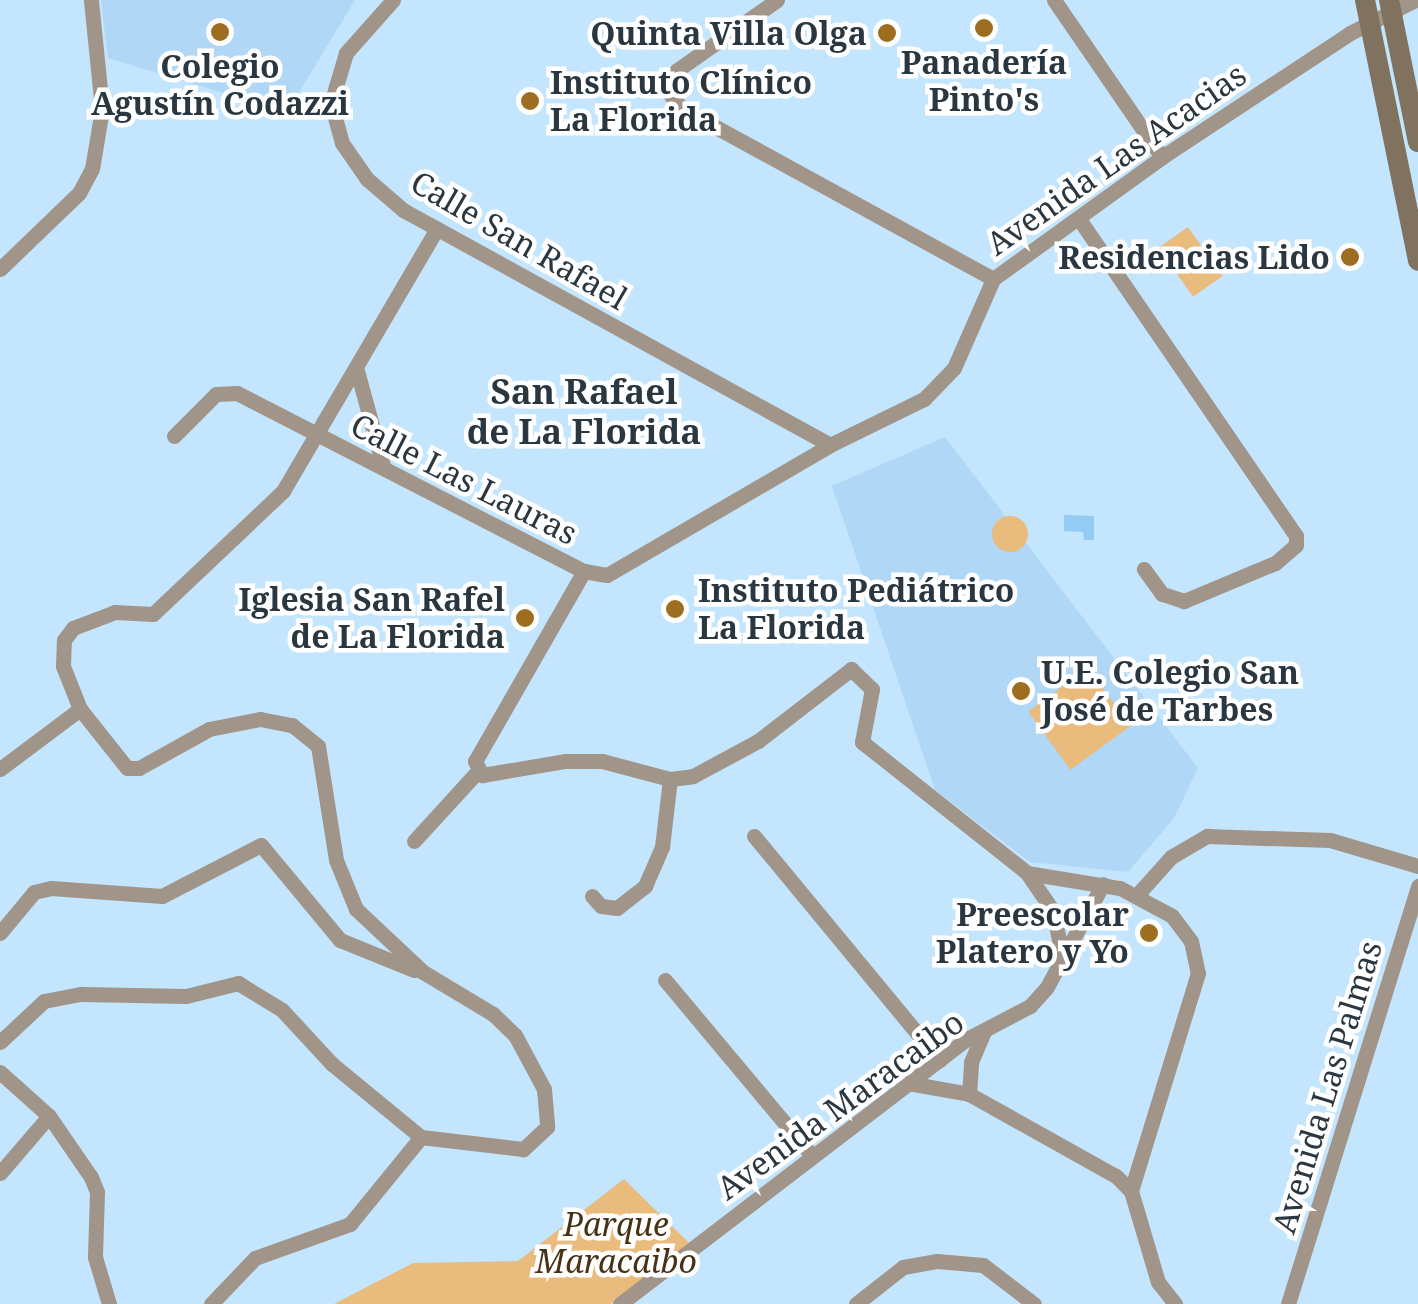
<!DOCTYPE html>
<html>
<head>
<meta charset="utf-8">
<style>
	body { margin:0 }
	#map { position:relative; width:1418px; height:1304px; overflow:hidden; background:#c3e5fe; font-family:"Noto Serif",serif }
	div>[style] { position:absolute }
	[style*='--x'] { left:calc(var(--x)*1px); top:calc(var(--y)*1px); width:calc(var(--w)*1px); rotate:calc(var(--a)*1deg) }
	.built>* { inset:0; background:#b0d7f5 }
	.green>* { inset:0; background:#e9bb7d; transform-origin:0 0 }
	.round { border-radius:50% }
	.water>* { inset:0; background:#94ccf6 }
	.street>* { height:15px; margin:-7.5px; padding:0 7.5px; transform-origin:7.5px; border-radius:7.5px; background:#a09588 }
	.secondary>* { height:20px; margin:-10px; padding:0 10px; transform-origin:10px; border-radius:10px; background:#80725f }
	.dots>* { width:28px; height:28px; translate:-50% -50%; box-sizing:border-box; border:5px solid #fff; border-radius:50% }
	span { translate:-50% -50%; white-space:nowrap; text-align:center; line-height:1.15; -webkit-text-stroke:9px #fff; paint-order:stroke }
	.poi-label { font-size:32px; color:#2a3741; font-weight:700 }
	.right { translate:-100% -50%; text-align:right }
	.left { translate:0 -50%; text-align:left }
	.street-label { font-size:32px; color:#2a3741 }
	.park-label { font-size:32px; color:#463214; font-style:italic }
	.neighbourhood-label { font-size:35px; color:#2a3741; font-weight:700 }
</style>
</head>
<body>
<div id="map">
	<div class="built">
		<i style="clip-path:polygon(101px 0,355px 0,287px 112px,108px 58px)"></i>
		<i style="clip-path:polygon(945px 437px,1198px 768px,1174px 818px,1128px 872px,1030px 862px,935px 790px,832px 486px)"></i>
	</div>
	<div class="green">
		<i style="left:1188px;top:227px;width:60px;height:36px;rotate:55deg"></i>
		<i class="round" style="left:992px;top:516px;width:36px;height:36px"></i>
		<i style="left:1088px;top:668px;width:72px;height:74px;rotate:54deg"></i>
		<i style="clip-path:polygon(624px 1179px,690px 1244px,611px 1304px,334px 1304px,413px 1263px,518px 1261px)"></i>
	</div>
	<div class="water">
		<i style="clip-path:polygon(1064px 515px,1094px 516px,1094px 540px,1084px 540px,1083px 532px,1064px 531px)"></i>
	</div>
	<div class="street">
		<i style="--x:393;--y:0;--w:71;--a:131.6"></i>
		<i style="--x:346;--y:53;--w:52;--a:106.7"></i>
		<i style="--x:331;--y:103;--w:41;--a:74.6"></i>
		<i style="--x:342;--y:143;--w:44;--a:55.2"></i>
		<i style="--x:367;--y:179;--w:48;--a:40.7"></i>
		<i style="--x:403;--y:210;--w:487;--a:28.8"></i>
		<i style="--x:777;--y:0;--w:123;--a:144.9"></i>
		<i style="--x:676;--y:71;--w:25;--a:102"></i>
		<i style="--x:671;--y:95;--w:16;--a:52"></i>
		<i style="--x:681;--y:108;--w:356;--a:28.7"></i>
		<i style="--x:1054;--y:0;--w:191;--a:55.5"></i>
		<i style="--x:1079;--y:219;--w:384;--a:55.6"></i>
		<i style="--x:1296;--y:536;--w:9;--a:90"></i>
		<i style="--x:1296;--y:545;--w:28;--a:139"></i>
		<i style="--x:1275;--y:563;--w:99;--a:157.3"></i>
		<i style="--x:1184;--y:601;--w:23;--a:-162"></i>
		<i style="--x:1162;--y:594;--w:31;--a:-126"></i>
		<i style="--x:0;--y:269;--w:110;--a:-43.9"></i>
		<i style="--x:79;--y:193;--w:27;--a:-62"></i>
		<i style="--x:92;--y:169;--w:61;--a:-80.5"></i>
		<i style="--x:102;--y:109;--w:110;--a:-95.8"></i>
		<i style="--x:356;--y:367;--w:103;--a:74.7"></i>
		<i style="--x:174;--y:436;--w:59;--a:-45"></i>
		<i style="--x:216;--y:394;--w:21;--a:-3"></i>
		<i style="--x:237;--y:393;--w:390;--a:27.2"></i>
		<i style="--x:584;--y:571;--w:23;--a:10"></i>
		<i style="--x:607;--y:575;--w:258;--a:-30.2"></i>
		<i style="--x:830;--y:445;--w:105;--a:-26.1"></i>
		<i style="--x:924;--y:399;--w:43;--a:-45.9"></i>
		<i style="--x:954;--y:368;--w:97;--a:-66.3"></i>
		<i style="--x:993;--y:279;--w:208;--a:-35.8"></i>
		<i style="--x:1162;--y:157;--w:225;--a:-33.4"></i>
		<i style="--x:1350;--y:33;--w:73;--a:-26.9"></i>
		<i style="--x:584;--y:571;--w:219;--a:119.8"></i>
		<i style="--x:475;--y:761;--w:16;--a:63"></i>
		<i style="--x:482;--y:775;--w:85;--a:-9.5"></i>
		<i style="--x:566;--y:761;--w:36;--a:0"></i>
		<i style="--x:602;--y:761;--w:70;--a:14.8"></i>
		<i style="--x:670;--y:779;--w:23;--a:-7"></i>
		<i style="--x:693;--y:776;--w:74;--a:-28.3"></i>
		<i style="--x:758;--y:741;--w:118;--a:-37.7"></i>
		<i style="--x:851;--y:669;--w:29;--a:44"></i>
		<i style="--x:872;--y:689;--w:54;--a:100.7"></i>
		<i style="--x:862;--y:742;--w:211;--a:38.4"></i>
		<i style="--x:1027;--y:873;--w:94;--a:9.2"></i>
		<i style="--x:1120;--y:888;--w:59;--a:28.3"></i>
		<i style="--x:1172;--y:916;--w:31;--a:53"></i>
		<i style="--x:1191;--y:941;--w:33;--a:78"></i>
		<i style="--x:1198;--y:973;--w:228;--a:107.1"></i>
		<i style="--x:80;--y:709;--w:75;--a:51.5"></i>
		<i style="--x:127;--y:768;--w:12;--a:0"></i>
		<i style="--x:139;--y:768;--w:80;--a:-29.1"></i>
		<i style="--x:209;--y:729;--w:52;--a:-11.1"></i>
		<i style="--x:260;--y:719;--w:33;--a:11"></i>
		<i style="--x:292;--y:725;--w:33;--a:39"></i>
		<i style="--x:318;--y:746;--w:115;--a:81"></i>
		<i style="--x:336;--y:860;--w:53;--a:67.8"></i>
		<i style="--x:356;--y:909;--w:92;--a:43.2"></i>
		<i style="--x:423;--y:972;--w:82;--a:31"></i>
		<i style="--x:493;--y:1014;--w:30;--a:44"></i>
		<i style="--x:515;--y:1035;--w:61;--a:61.8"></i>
		<i style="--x:544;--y:1089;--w:38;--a:85"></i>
		<i style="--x:547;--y:1127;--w:33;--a:137"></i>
		<i style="--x:523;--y:1149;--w:103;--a:-173.3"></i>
		<i style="--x:0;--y:769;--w:100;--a:-36.9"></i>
		<i style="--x:80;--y:709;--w:46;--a:-111.6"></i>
		<i style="--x:63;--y:666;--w:26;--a:-88"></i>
		<i style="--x:64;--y:640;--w:15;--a:-53"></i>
		<i style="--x:73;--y:628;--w:45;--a:-20.9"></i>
		<i style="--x:115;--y:612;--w:38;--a:3"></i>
		<i style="--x:153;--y:614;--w:179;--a:-43.4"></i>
		<i style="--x:283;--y:491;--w:304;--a:-59.6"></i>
		<i style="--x:754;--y:836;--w:291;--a:50.4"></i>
		<i style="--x:414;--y:841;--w:93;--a:-47.6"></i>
		<i style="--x:1027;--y:873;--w:46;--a:55.6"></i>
		<i style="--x:1053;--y:911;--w:44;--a:78.2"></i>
		<i style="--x:1137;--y:895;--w:51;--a:-48.2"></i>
		<i style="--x:1171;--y:857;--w:42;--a:-30.3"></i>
		<i style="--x:1207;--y:836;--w:123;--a:1.9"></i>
		<i style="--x:1330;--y:840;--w:92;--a:16.5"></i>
		<i style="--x:592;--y:896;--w:13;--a:48"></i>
		<i style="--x:601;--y:906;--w:16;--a:7"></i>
		<i style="--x:617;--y:908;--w:36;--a:-38"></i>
		<i style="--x:645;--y:886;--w:43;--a:-66.4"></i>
		<i style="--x:662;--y:847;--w:68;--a:-83.3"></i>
		<i style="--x:0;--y:933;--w:53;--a:-50.3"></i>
		<i style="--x:34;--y:892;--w:17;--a:-13"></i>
		<i style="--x:51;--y:888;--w:111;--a:4.1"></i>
		<i style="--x:162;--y:896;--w:111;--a:-27.3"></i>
		<i style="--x:261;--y:845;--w:124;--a:50.3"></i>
		<i style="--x:340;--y:940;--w:80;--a:22.1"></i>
		<i style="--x:665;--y:980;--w:229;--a:50.1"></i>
		<i style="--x:0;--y:1042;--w:60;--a:-43"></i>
		<i style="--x:44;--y:1001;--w:38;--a:-11"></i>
		<i style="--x:81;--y:994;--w:105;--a:1.1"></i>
		<i style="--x:186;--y:996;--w:54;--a:-14"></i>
		<i style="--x:238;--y:983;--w:52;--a:31.5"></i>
		<i style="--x:282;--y:1010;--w:74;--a:47.2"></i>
		<i style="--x:332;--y:1064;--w:115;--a:39.4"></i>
		<i style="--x:0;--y:1072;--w:66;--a:41.9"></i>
		<i style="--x:49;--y:1116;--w:74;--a:55.5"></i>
		<i style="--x:91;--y:1177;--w:16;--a:68"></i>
		<i style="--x:97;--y:1192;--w:65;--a:91.8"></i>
		<i style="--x:95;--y:1257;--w:49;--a:73.4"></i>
		<i style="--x:908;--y:1083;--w:62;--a:10.2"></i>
		<i style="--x:969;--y:1094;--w:168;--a:29.2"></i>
		<i style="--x:1116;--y:1176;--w:21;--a:45"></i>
		<i style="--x:1131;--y:1191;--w:95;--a:73.5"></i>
		<i style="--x:1158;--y:1282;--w:28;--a:52"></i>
		<i style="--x:969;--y:1094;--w:32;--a:-86"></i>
		<i style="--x:971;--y:1062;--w:34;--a:-67"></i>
		<i style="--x:0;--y:1173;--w:75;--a:-49.3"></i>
		<i style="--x:211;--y:1304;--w:64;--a:-46.3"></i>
		<i style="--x:255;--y:1258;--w:101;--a:-19.7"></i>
		<i style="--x:350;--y:1224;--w:112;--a:-50.8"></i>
		<i style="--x:620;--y:1304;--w:434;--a:-37.4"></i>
		<i style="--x:965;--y:1040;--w:73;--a:-27.6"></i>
		<i style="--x:1030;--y:1006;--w:25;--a:-48"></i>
		<i style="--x:1047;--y:987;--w:117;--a:-61.5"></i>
		<i style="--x:856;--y:1304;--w:60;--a:-38.2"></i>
		<i style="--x:903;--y:1267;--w:35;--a:-10"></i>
		<i style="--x:937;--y:1261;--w:46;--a:5"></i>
		<i style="--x:983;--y:1265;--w:64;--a:37.4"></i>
		<i style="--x:1288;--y:1304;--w:438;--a:-72.7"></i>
	</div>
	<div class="secondary">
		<i style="--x:1365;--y:0;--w:266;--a:78.5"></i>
		<i style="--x:1389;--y:0;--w:145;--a:78.5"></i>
	</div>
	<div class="dots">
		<i style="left:984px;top:28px;background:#9d6d20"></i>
		<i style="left:220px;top:32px;background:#9d6d20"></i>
		<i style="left:887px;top:33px;background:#9d6d20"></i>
		<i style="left:530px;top:101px;background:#9d6d20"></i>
		<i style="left:1350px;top:257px;background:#9d6d20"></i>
		<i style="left:675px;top:609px;background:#9d6d20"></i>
		<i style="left:525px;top:618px;background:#9d6d20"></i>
		<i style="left:1021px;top:691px;background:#9d6d20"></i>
		<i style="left:1149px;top:933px;background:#9d6d20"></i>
	</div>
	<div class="poi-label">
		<span class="right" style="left:867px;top:33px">Quinta Villa Olga</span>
		<span style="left:984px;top:81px">Panadería<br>Pinto's</span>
		<span style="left:220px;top:85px">Colegio<br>Agustín Codazzi</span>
		<span class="left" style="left:550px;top:101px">Instituto Clínico<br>La Florida</span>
		<span class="right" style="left:1330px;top:257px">Residencias Lido</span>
		<span class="left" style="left:698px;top:609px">Instituto Pediátrico<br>La Florida</span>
		<span class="right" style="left:505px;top:618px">Iglesia San Rafel<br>de La Florida</span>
		<span class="left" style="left:1041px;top:691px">U.E. Colegio San<br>José de Tarbes</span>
		<span class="right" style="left:1129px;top:933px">Preescolar<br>Platero y Yo</span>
	</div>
	<div class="street-label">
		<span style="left:1116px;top:159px;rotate:-35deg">Avenida Las Acacias</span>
		<span style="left:519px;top:240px;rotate:30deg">Calle San Rafael</span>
		<span style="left:464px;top:479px;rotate:27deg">Calle Las Lauras</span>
		<span style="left:1327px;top:1087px;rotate:-73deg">Avenida Las Palmas</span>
		<span style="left:840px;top:1105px;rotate:-36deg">Avenida Maracaibo</span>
	</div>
	<div class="park-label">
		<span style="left:616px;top:1243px">Parque<br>Maracaibo</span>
	</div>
	<div class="neighbourhood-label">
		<span style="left:584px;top:411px">San Rafael<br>de La Florida</span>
	</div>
</div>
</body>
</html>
